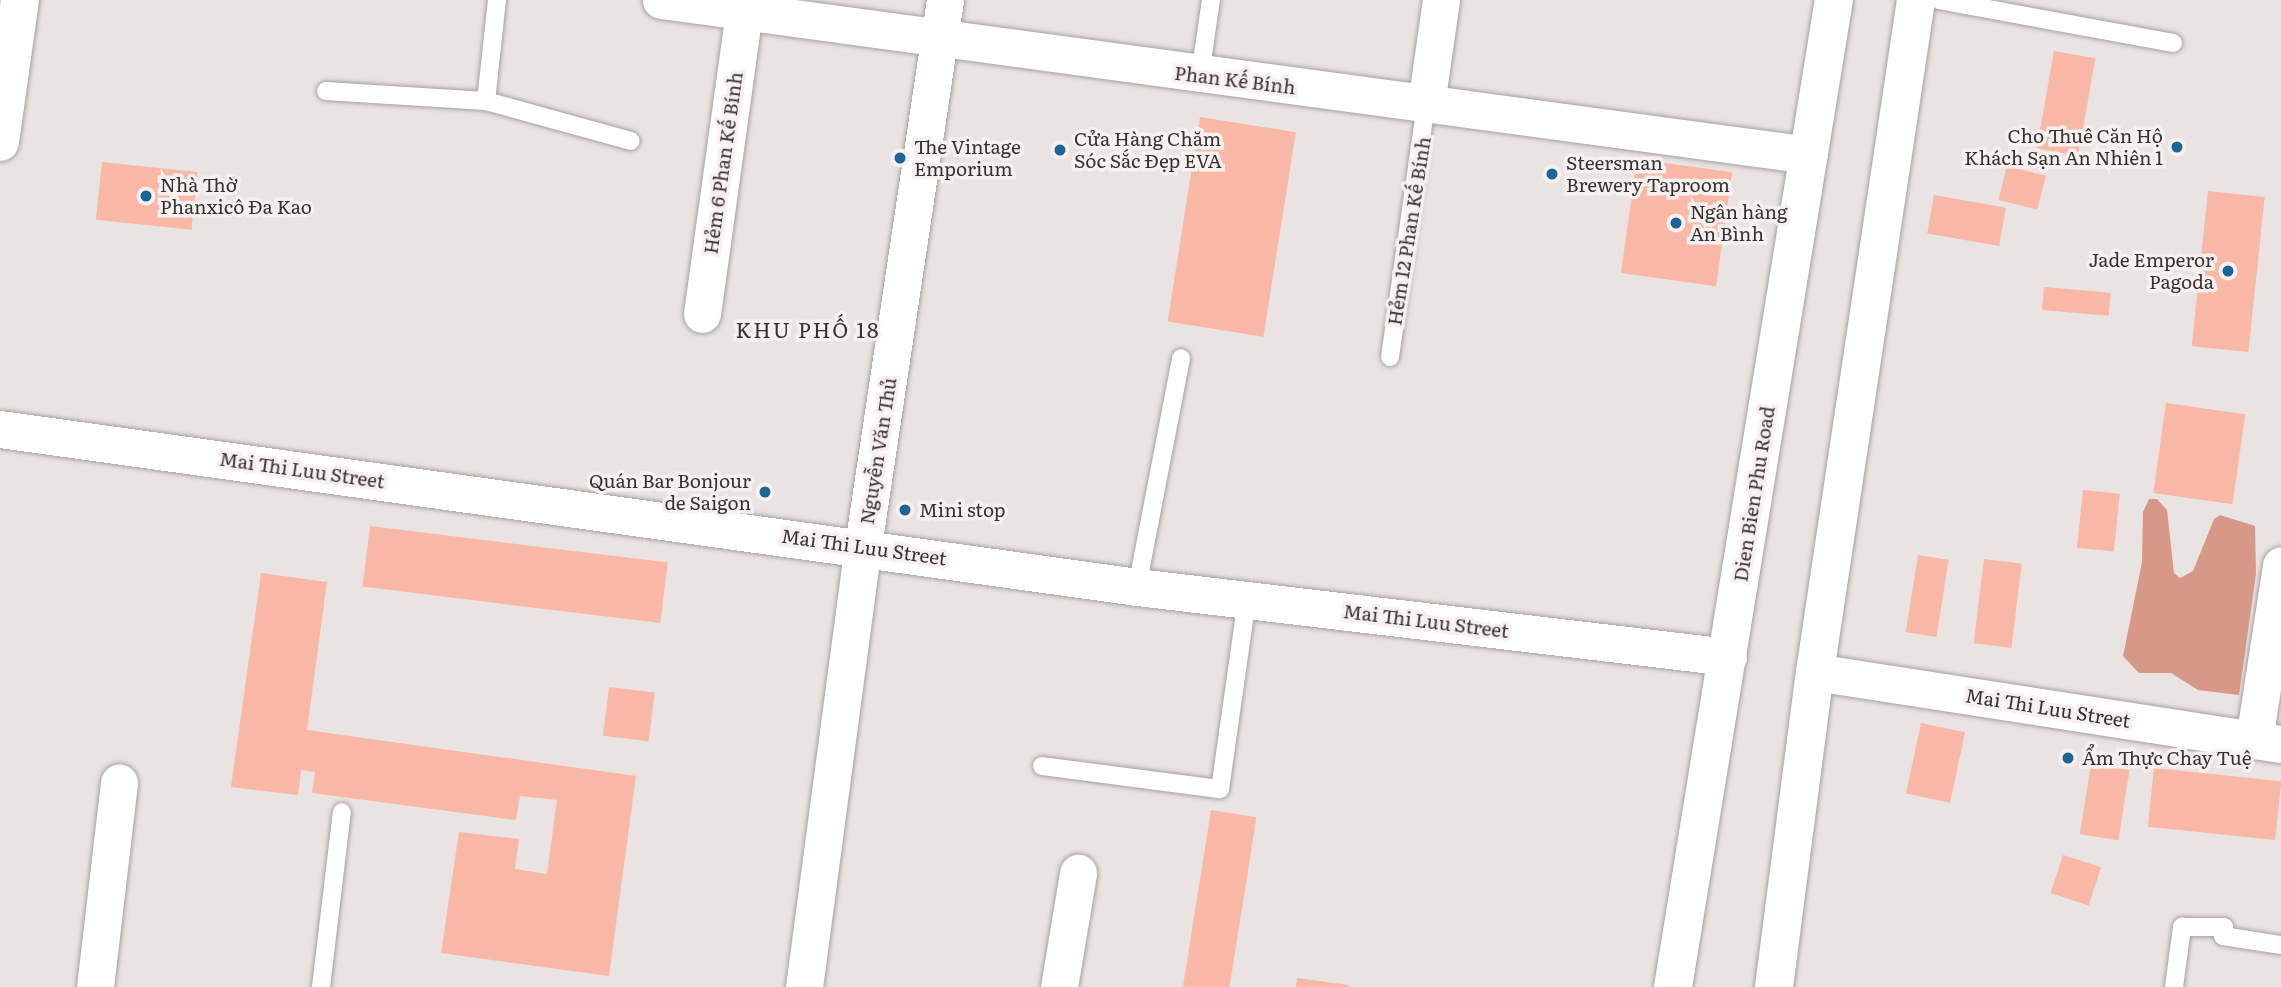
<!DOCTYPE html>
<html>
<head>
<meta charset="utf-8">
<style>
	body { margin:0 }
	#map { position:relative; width:2281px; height:987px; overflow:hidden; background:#e9e3e2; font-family:Literata,serif }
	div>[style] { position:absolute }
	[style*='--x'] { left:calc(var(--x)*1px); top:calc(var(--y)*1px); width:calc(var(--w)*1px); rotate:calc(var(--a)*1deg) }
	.forest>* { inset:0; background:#d79887 }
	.building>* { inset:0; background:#f9b7a6; transform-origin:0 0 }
	.roads { filter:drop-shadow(0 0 2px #a6a19f) drop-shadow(0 0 2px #a6a19f) }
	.service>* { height:18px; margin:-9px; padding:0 9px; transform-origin:9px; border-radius:9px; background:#fff }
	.minor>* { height:37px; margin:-18.5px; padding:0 18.5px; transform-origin:18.5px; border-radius:18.5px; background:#fff }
	.secondary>* { height:38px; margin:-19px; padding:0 19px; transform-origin:19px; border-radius:19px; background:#fff }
	.primary>* { height:38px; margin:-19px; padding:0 19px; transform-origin:19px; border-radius:19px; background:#fff }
	.dots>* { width:19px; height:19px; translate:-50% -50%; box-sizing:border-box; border:4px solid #f7f0ef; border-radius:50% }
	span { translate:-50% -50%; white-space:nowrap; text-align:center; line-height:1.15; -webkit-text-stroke:7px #f7f0ef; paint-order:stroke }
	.street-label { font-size:19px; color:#363433 }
	.poi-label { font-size:19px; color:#363433 }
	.right { translate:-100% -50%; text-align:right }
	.left { translate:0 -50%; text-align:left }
	.neighbourhood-label { font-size:21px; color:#363433; letter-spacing:2px }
</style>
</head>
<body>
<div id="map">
	<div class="forest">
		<i style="clip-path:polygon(2149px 499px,2157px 499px,2167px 510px,2174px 573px,2180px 578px,2193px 571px,2214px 519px,2220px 515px,2255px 526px,2256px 574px,2239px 695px,2198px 690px,2171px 673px,2139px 673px,2123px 656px,2142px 562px,2143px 512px)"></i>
	</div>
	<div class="building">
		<i style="left:2054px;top:51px;width:42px;height:99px;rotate:10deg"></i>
		<i style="left:1200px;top:117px;width:97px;height:207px;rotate:9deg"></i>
		<i style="left:1637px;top:159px;width:96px;height:115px;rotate:8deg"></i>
		<i style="left:102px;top:162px;width:96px;height:58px;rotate:6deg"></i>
		<i style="left:2007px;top:166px;width:40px;height:35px;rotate:14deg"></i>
		<i style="left:2208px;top:191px;width:57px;height:156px;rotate:6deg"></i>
		<i style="left:1934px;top:195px;width:73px;height:39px;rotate:10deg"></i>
		<i style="left:2044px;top:287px;width:67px;height:23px;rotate:5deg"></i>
		<i style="left:2166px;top:403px;width:80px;height:91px;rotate:8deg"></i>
		<i style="left:2083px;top:490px;width:37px;height:58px;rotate:6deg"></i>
		<i style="left:370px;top:526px;width:300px;height:61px;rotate:7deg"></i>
		<i style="left:1918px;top:555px;width:31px;height:78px;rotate:9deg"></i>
		<i style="left:1984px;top:559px;width:38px;height:85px;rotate:7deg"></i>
		<i style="clip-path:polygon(261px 573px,327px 582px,307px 730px,636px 776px,609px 976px,441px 953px,459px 832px,519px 839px,515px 869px,547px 874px,557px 800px,520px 796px,516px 820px,312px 793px,315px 772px,301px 770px,298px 795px,231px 787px)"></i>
		<i style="left:609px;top:687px;width:46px;height:49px;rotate:7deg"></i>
		<i style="left:1921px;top:723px;width:45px;height:72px;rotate:12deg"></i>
		<i style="left:2091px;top:764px;width:39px;height:71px;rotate:9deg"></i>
		<i style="left:2154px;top:768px;width:128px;height:59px;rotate:6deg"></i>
		<i style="left:1211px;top:810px;width:46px;height:179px;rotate:9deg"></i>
		<i style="left:2063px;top:855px;width:40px;height:40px;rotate:18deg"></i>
		<i style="clip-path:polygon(1297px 978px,1349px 985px,1349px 987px,1296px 987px)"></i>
	</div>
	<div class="roads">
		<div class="service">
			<i style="--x:1939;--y:0;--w:238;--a:10.4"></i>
			<i style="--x:1200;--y:75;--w:76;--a:-81.7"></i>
			<i style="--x:326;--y:91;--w:160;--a:3.6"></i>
			<i style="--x:486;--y:101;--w:150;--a:15.4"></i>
			<i style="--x:486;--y:101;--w:102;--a:-83.8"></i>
			<i style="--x:1390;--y:357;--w:256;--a:-81.9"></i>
			<i style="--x:1137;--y:587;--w:233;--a:-79.1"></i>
			<i style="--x:1042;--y:766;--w:179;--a:7.4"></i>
			<i style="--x:1220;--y:789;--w:191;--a:-81.9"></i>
			<i style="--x:321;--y:987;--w:176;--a:-83.2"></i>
			<i style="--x:2174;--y:987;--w:61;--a:-82.4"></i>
			<i style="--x:2182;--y:927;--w:42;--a:0"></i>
			<i style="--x:2224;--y:927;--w:9;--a:96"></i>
			<i style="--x:2223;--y:936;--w:59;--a:8.8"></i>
		</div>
		<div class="minor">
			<i style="--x:661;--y:0;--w:1158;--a:7.69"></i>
			<i style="--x:1426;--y:104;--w:105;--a:-81.8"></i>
			<i style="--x:702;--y:314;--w:304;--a:-82.1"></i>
			<i style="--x:0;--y:429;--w:1148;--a:7.91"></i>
			<i style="--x:1137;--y:587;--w:595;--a:6.75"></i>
			<i style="--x:1815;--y:672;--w:472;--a:8.8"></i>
			<i style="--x:2254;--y:740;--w:177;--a:-81.2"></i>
			<i style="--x:95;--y:987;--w:206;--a:-83.3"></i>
			<i style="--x:804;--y:987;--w:445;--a:-82.4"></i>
			<i style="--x:863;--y:546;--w:552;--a:-81.46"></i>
			<i style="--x:1059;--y:987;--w:116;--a:-80.5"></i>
		</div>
		<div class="secondary">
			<i style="--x:0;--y:142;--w:143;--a:-82"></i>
		</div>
		<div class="primary">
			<i style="--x:1673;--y:987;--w:1000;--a:-80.74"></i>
			<i style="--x:1774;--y:987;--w:318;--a:-82.6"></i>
			<i style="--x:1815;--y:672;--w:680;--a:-81.45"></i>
		</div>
	</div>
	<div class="dots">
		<i style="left:2177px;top:147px;background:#1b6598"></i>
		<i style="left:1060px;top:150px;background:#1b6598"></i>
		<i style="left:900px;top:158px;background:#1b6598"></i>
		<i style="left:1552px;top:174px;background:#1b6598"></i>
		<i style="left:146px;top:196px;background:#1b6598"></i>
		<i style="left:1676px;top:223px;background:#1b6598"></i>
		<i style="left:2228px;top:271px;background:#1b6598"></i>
		<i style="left:765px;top:492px;background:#1b6598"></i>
		<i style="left:905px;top:510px;background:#1b6598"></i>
		<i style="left:2068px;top:758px;background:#1b6598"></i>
	</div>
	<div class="street-label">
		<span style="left:1235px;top:80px;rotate:7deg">Phan Kế Bính</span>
		<span style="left:723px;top:163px;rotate:-82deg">Hẻm 6 Phan Kế Bính</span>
		<span style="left:1409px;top:231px;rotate:-81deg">Hẻm 12 Phan Kế Bính</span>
		<span style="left:878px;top:451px;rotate:-81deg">Nguyễn Văn Thủ</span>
		<span style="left:302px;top:470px;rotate:8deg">Mai Thi Luu Street</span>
		<span style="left:1754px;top:494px;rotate:-81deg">Dien Bien Phu Road</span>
		<span style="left:864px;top:547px;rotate:8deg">Mai Thi Luu Street</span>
		<span style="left:1426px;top:621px;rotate:7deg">Mai Thi Luu Street</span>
		<span style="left:2048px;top:708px;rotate:9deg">Mai Thi Luu Street</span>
	</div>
	<div class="poi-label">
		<span class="right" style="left:2163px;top:147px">Cho Thuê Căn Hộ<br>Khách Sạn An Nhiên 1</span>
		<span class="left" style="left:1074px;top:150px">Cửa Hàng Chăm<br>Sóc Sắc Đẹp EVA</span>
		<span class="left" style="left:914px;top:158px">The Vintage<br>Emporium</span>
		<span class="left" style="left:1566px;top:174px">Steersman<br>Brewery Taproom</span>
		<span class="left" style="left:160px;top:196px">Nhà Thờ<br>Phanxicô Đa Kao</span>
		<span class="left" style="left:1690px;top:223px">Ngân hàng<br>An Bình</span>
		<span class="right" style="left:2214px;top:271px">Jade Emperor<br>Pagoda</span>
		<span class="right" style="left:751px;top:492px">Quán Bar Bonjour<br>de Saigon</span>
		<span class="left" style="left:919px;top:510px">Mini stop</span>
		<span class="left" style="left:2082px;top:758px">Ẩm Thực Chay Tuệ</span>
	</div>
	<div class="neighbourhood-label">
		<span style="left:808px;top:329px">KHU PHỐ 18</span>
	</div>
</div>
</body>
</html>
